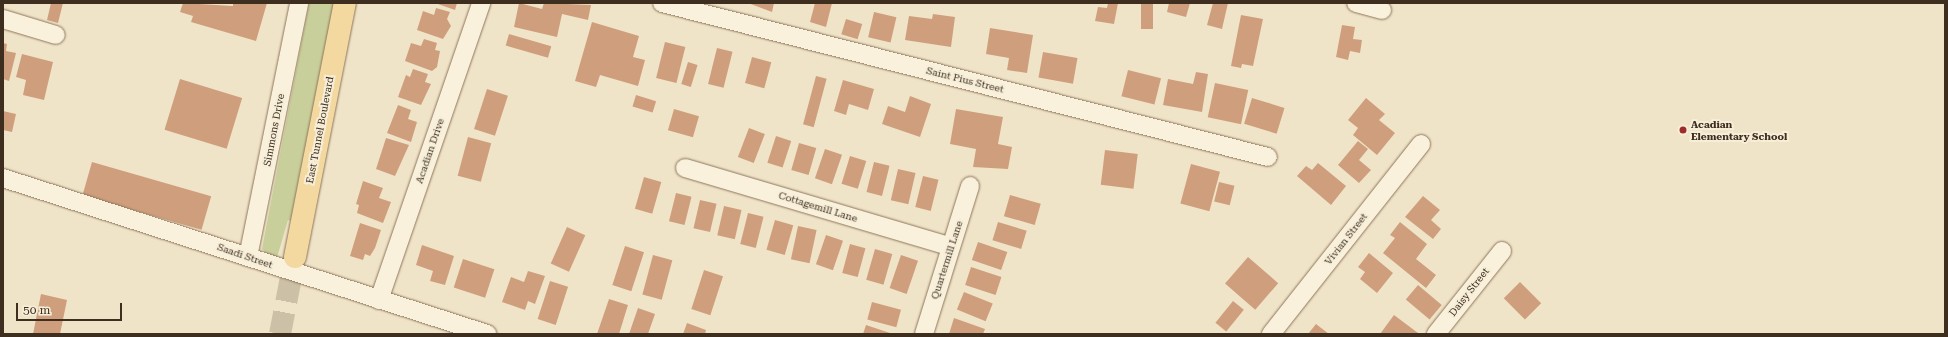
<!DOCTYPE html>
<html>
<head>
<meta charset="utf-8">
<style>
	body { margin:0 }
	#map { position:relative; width:1948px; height:337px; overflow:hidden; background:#f0e4c8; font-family:"Roboto Serif",serif }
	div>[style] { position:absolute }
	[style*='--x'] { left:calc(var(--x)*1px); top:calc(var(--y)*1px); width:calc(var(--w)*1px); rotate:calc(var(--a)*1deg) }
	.green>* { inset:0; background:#c9cf9b }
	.building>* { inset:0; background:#cf9f7d; transform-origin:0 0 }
	.major-tunnel>* { height:22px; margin-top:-11px; transform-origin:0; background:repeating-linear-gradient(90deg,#ccc0a6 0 22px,transparent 0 33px) }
	.roads { filter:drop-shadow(0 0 1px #8d765c) drop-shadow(0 0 1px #8d765c) }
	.minor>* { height:18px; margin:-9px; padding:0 9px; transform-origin:9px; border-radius:9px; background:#faf1dc }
	.major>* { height:22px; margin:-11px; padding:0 11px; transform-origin:11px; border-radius:11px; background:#f3d9a0 }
	.dots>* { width:11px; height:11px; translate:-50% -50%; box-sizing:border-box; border:2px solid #f7eed8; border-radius:50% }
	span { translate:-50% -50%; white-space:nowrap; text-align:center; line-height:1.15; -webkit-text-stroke:4px #f7eed8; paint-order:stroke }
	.street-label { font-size:10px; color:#3d2e20 }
	.poi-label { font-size:10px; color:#3d2e20; font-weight:700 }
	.left { translate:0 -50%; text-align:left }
	.frame { position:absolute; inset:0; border:4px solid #3d2e20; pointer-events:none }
	.scale { position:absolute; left:16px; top:303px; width:106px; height:18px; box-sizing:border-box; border:2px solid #3d2e20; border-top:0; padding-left:5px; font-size:12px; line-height:14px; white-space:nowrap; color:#3d2e20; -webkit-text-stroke:3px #f7eed8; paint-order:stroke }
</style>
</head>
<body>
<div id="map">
	<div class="green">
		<i style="clip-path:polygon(309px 3px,334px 3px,291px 221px,288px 220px,276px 261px,262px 249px)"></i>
	</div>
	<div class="building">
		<i style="clip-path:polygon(51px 3px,63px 3px,58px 23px,47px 20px)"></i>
		<i style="clip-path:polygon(183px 3px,233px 6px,233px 3px,267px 3px,256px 41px,191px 22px,193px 16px,180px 12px)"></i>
		<i style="clip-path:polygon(435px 3px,457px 3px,455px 10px)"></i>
		<i style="clip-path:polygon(519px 3px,542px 9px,544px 3px,591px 5px,588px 20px,562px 14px,557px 37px,514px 27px)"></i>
		<i style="clip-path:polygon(748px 3px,774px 3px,772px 12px)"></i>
		<i style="clip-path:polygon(815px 3px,832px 3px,826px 27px,810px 22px)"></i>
		<i style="clip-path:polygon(1108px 3px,1118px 3px,1114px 24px,1095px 21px,1098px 7px,1107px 8px)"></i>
		<i style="left:1141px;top:3px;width:12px;height:26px"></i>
		<i style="clip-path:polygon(1169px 3px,1190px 3px,1186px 17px,1167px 12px)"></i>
		<i style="clip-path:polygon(1213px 3px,1228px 3px,1222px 29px,1207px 25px)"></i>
		<i style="clip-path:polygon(436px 8px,450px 12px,447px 19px,451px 26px,443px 39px,417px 30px,423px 11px,434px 15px)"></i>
		<i style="left:874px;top:12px;width:23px;height:26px;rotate:13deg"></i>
		<i style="clip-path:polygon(933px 14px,955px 17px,951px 47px,905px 40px,909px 16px,932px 19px)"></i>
		<i style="clip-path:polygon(1241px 15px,1263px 19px,1253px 66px,1242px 64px,1241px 68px,1231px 66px)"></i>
		<i style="left:846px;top:19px;width:17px;height:16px;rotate:17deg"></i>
		<i style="clip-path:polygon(592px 22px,639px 36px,633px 57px,645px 60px,638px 86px,600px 75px,596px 87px,575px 81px)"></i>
		<i style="clip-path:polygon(1342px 25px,1355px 27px,1353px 39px,1362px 40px,1360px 53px,1350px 51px,1348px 60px,1336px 57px)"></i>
		<i style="clip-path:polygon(990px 28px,1033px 35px,1027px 73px,1007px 70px,1009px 58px,986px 54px)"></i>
		<i style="left:509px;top:34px;width:44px;height:12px;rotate:16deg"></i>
		<i style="clip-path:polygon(424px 39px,437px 43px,435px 50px,440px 51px,437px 67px,432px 71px,405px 61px,411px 43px,421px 46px)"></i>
		<i style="left:665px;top:42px;width:21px;height:37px;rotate:14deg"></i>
		<i style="clip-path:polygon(3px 43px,7px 44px,6px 51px,16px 53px,9px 81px,3px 79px)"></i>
		<i style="left:717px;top:48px;width:16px;height:37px;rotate:14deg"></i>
		<i style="left:1043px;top:52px;width:35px;height:26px;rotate:10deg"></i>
		<i style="clip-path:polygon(22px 54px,53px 62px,44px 100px,23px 95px,26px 80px,16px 77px)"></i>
		<i style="left:752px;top:57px;width:20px;height:27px;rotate:15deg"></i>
		<i style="left:688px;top:62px;width:10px;height:23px;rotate:17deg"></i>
		<i style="clip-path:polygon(413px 69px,428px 74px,425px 82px,431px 84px,421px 105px,398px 97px,406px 75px,410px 77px)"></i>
		<i style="left:1128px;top:70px;width:34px;height:27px;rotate:14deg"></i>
		<i style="clip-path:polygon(1196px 72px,1208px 74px,1202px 112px,1163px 105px,1168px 79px,1193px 84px)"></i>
		<i style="left:816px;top:76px;width:11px;height:50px;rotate:15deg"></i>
		<i style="left:180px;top:79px;width:65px;height:53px;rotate:17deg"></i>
		<i style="clip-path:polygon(843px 80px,874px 89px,868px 110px,849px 104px,846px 115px,834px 111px)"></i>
		<i style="left:1215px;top:83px;width:34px;height:35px;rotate:12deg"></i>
		<i style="left:487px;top:89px;width:22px;height:42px;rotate:18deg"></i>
		<i style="left:636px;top:95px;width:21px;height:12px;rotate:17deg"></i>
		<i style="clip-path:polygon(910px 96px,931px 104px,920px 137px,882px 124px,888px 106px,905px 112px)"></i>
		<i style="left:1252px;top:98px;width:34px;height:27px;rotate:17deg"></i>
		<i style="clip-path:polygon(1366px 98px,1385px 114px,1379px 120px,1395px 133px,1377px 155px,1353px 135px,1358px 128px,1348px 120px)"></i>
		<i style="clip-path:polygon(398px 105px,411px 110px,408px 119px,417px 122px,411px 142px,387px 133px)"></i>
		<i style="left:674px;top:109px;width:26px;height:22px;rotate:16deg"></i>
		<i style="clip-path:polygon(956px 109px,1003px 117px,998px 144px,1012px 147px,1008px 169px,973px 167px,976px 149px,950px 144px)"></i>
		<i style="clip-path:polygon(3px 111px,16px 114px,12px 132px,3px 130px)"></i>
		<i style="left:749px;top:128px;width:17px;height:31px;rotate:21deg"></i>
		<i style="left:776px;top:136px;width:16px;height:28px;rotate:18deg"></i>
		<i style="left:468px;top:137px;width:24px;height:40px;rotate:15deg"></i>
		<i style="clip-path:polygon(386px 138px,409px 145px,395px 176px,376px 169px)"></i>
		<i style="clip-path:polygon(1358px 141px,1368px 149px,1359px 160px,1371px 170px,1359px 183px,1338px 165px)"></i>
		<i style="left:799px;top:143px;width:18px;height:28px;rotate:16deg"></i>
		<i style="left:825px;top:149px;width:18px;height:31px;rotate:19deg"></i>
		<i style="left:1105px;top:150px;width:33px;height:35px;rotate:7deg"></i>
		<i style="left:850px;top:156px;width:17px;height:29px;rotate:17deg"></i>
		<i style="left:92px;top:162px;width:124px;height:35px;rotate:16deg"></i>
		<i style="left:874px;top:162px;width:16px;height:31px;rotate:14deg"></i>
		<i style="clip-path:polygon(1318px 163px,1346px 186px,1331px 205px,1297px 176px,1306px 166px,1312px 170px)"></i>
		<i style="left:1191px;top:164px;width:30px;height:41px;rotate:15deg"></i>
		<i style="left:898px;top:169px;width:18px;height:32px;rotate:13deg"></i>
		<i style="left:923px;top:176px;width:16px;height:32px;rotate:14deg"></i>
		<i style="left:644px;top:177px;width:18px;height:33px;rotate:16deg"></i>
		<i style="clip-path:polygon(363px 181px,383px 188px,379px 198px,391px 202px,383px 223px,357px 213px,359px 205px,356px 204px)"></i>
		<i style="left:1219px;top:182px;width:16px;height:20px;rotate:14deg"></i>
		<i style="left:676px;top:193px;width:16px;height:29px;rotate:14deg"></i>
		<i style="left:1010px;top:195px;width:32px;height:22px;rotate:16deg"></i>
		<i style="clip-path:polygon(1423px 196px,1440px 210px,1431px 220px,1441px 229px,1433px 239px,1405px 217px)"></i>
		<i style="left:700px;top:200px;width:17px;height:29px;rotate:13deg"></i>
		<i style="left:724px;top:206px;width:18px;height:30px;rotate:13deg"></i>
		<i style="left:748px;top:213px;width:16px;height:32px;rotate:14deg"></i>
		<i style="left:775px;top:220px;width:19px;height:31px;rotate:16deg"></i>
		<i style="left:998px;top:222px;width:30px;height:19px;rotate:17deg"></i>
		<i style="clip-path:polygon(1400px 222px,1427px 244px,1416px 259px,1436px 275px,1426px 288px,1383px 253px,1395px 238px,1390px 235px)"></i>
		<i style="clip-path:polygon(360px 223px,381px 230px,375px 248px,370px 256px,365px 254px,363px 260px,350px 256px)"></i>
		<i style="left:798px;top:226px;width:19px;height:34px;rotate:12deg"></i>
		<i style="left:567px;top:227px;width:20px;height:40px;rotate:24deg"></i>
		<i style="left:826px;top:235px;width:18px;height:31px;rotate:19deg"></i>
		<i style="left:978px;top:242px;width:31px;height:19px;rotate:19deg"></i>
		<i style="left:850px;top:244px;width:16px;height:30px;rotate:15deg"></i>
		<i style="clip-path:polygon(422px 245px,454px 256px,445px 285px,430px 281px,433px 271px,416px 265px)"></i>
		<i style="left:625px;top:246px;width:20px;height:41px;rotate:18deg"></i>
		<i style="left:875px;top:249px;width:18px;height:32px;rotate:16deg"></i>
		<i style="clip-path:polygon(1369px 253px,1393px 273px,1377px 293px,1360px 279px,1365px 272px,1358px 267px)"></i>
		<i style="left:653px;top:255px;width:20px;height:41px;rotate:15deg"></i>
		<i style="left:901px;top:255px;width:18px;height:35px;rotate:19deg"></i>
		<i style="left:1248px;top:257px;width:40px;height:35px;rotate:41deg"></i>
		<i style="left:463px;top:259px;width:33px;height:30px;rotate:18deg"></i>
		<i style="left:971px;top:267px;width:32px;height:19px;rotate:18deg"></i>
		<i style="left:704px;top:270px;width:20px;height:41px;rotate:18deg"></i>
		<i style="clip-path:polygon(528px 271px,545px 276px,535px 304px,528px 301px,525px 310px,502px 302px,511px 277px,524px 282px)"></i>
		<i style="left:550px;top:281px;width:19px;height:40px;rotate:18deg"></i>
		<i style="left:1520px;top:282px;width:30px;height:23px;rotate:45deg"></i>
		<i style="left:1418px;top:285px;width:31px;height:19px;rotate:40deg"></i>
		<i style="left:964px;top:292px;width:31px;height:19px;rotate:22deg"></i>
		<i style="clip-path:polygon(41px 294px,67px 300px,60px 334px,33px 334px)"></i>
		<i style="clip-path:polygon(609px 299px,628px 305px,619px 334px,597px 334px)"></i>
		<i style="left:1233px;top:301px;width:14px;height:28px;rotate:39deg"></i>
		<i style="left:872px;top:302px;width:30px;height:18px;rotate:15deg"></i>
		<i style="clip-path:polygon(638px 308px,655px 314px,648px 334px,629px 334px)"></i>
		<i style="clip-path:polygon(1394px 315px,1418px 333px,1417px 334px,1380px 334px)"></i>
		<i style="clip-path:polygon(954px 318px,985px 329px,983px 334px,949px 334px)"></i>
		<i style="clip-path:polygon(687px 323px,706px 330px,705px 334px,683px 334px)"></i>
		<i style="clip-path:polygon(1316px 324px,1329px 334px,1308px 334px)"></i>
		<i style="clip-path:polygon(866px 325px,893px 334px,863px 334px)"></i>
	</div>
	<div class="major-tunnel">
		<i style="--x:280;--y:334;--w:78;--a:-79"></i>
	</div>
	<div class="roads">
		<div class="minor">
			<i style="--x:662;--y:3;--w:625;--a:14.26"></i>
			<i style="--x:1356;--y:3;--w:27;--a:15"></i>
			<i style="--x:3;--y:19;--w:55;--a:16.8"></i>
			<i style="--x:685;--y:168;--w:277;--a:16.5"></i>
			<i style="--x:3;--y:178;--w:509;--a:17.86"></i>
			<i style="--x:248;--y:257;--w:259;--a:-78.6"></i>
			<i style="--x:379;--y:300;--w:314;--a:-71"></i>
			<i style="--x:924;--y:334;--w:155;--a:-72.7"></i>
			<i style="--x:1271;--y:334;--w:242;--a:-51.7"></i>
			<i style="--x:1436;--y:334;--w:106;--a:-51.5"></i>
		</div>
		<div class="major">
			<i style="--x:295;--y:257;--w:259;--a:-78.9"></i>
		</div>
	</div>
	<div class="dots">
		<i style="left:1683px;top:130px;background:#9e2a2b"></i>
	</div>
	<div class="street-label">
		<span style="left:965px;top:80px;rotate:14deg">Saint Pius Street</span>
		<span style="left:274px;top:130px;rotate:-79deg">Simmons Drive</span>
		<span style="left:320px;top:130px;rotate:-79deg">East Tunnel Boulevard</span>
		<span style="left:430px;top:151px;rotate:-71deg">Acadian Drive</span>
		<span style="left:818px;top:207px;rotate:17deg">Cottagemill Lane</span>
		<span style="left:1346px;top:239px;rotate:-52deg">Vivian Street</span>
		<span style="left:245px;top:256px;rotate:19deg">Saadi Street</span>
		<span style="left:947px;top:260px;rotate:-72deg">Quartermill Lane</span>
		<span style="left:1469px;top:292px;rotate:-52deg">Daisy Street</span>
	</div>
	<div class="poi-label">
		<span class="left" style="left:1691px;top:130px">Acadian<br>Elementary School</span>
	</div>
	<div class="frame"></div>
	<div class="scale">50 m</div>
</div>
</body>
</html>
